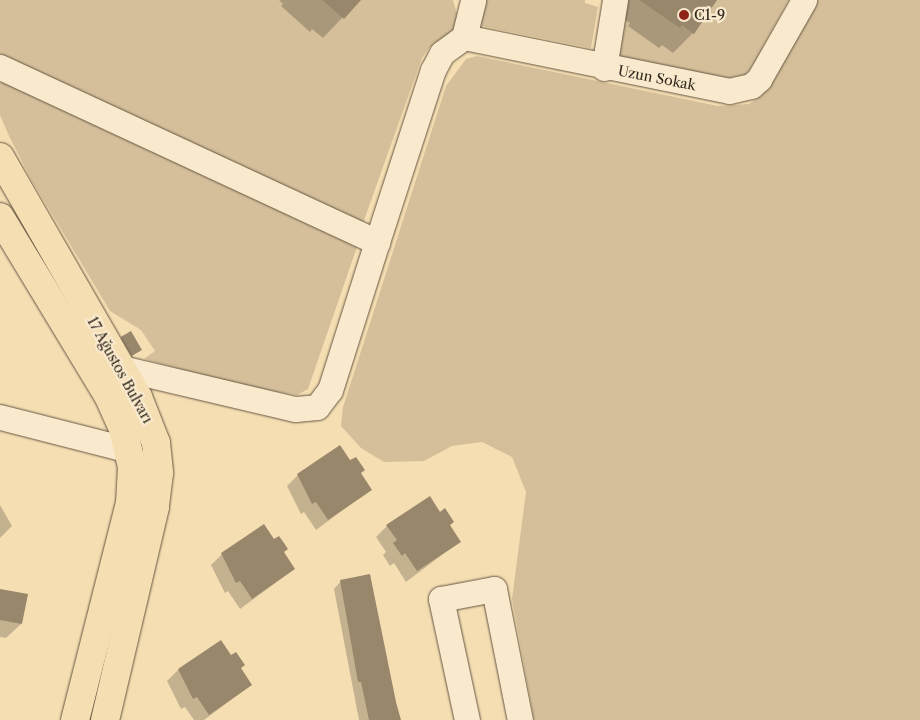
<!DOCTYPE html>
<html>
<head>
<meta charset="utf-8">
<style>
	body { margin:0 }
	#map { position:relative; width:920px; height:720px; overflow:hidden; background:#f6deb3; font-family:"Libre Caslon Text",serif }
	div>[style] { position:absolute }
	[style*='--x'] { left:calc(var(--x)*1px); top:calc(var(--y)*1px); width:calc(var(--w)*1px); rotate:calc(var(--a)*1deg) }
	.green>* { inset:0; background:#d5bf9a }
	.shadow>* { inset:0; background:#0003 }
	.building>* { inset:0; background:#98876b; transform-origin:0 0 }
	.roads { filter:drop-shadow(0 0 1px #645642) drop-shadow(0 0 1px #645642) }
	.minor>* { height:25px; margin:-12.5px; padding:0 12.5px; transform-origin:12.5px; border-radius:12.5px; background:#f9eace }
	.major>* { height:28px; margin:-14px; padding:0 14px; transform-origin:14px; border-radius:14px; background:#f6deb3 }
	.dots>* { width:14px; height:14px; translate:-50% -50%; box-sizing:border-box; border:2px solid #f9eace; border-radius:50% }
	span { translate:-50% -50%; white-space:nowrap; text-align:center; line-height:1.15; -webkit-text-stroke:4.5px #f9eace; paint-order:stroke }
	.poi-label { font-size:14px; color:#33281d }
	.left { translate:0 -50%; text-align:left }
	.street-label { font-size:14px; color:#33281d }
</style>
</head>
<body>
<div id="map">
	<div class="green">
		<i style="clip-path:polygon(0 0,453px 0,458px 18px,453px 33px,429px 48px,422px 58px,363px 223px,0 54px)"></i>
		<i style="clip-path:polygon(485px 0,585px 0,585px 3px,598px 7px,591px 48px,477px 25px)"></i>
		<i style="clip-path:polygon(629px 0,789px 0,751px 68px,746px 74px,727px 79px,619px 60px,624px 13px)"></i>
		<i style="clip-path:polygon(815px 0,920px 0,920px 720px,534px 720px,512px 599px,526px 492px,512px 457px,482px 442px,452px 446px,424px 461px,384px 462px,361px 448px,341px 426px,343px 407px,446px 86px,466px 59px,477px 56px,718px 106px,749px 104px,762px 95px,772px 80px)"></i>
		<i style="clip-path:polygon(5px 82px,357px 247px,308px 389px,297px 395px,242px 386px,144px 359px,155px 351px,141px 330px,110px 311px,31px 179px,9px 136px,0 115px,0 83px)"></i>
	</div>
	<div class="shadow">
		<i style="clip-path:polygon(279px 0,359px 0,323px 38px,312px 29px,310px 32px,281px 6px,283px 4px)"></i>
		<i style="clip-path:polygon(628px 0,716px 0,693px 33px,673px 53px,662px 45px,659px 48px,628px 26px,630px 23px,618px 15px)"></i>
		<i style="clip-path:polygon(122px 338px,140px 350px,129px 358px,119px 341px)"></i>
		<i style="clip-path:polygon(359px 474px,370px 490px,316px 530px,304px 512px,301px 514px,287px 486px,298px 475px)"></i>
		<i style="clip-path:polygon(0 505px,12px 526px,0 538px)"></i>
		<i style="clip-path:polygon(440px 514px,459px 542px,406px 582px,394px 563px,390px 566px,383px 555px,386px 552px,376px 537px,387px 526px)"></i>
		<i style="clip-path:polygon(283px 553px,294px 569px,240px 609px,228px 591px,225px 593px,211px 565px,222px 554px)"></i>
		<i style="clip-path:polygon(341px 581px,399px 720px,359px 720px,334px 589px)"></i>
		<i style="clip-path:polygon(0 590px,21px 624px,6px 638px,0 637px)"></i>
		<i style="clip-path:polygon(240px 669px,251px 685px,204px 720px,194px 720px,185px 707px,181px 709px,167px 681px,178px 670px)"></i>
	</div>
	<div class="building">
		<i style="clip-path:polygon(322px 0,361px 0,344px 19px)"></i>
		<i style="clip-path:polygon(639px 0,717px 0,694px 34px,682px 25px,680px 28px)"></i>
		<i style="left:131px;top:331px;width:22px;height:12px;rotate:60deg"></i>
		<i style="clip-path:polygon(340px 445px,350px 460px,356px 457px,365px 470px,361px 473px,372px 490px,328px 520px,316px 502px,312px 504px,297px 474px)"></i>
		<i style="clip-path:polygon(430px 496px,440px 512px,445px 508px,454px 522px,450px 525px,461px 542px,417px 571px,405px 553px,402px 556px,393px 543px,397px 540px,386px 525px)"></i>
		<i style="clip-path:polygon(264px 524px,274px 539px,279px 536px,284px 543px,288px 549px,284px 552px,295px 569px,252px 599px,240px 581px,236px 583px,221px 553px)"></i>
		<i style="clip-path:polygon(370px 574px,396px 702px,401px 720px,369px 720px,361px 682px,358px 682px,340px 580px)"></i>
		<i style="clip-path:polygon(0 589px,28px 594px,22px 624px,0 620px)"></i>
		<i style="clip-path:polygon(221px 640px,231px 655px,236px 652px,245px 665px,241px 668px,252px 685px,209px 715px,197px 697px,193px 699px,178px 669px)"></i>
	</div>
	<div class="roads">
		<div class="minor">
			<i style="--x:464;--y:37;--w:270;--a:11.5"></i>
			<i style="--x:729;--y:91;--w:23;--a:-13"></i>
			<i style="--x:751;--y:86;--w:11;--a:-41"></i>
			<i style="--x:759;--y:79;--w:91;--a:-60.3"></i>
			<i style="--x:0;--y:67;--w:416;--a:24.9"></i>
			<i style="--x:377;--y:242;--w:181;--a:-72"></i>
			<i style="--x:433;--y:70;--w:19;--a:-62"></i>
			<i style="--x:442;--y:53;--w:27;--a:-36"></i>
			<i style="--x:464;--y:37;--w:38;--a:-76"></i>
			<i style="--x:604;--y:68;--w:69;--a:-80.8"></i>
			<i style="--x:121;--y:368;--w:179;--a:13.3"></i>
			<i style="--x:295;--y:409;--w:22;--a:-5"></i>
			<i style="--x:317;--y:407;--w:21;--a:-53"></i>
			<i style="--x:330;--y:390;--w:155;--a:-72.4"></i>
			<i style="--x:0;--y:417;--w:133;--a:14.3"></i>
			<i style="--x:467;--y:720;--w:124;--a:-102.1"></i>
			<i style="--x:441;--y:599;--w:54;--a:-10.7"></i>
			<i style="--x:494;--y:589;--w:134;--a:78.8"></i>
		</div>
		<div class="major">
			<i style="--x:0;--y:157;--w:277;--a:60.1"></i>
			<i style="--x:138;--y:397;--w:49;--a:68.6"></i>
			<i style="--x:156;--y:443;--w:30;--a:84"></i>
			<i style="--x:159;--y:473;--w:34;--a:97"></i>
			<i style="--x:155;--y:507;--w:219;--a:103.2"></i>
			<i style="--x:0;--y:217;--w:208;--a:58.8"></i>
			<i style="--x:108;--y:395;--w:36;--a:66"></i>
			<i style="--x:123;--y:428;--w:39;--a:77"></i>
			<i style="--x:132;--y:466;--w:37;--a:93"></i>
			<i style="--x:130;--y:503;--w:224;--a:104.2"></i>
		</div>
	</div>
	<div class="dots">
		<i style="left:684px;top:15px;background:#8f2418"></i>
	</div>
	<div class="poi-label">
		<span class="left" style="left:694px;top:15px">C1-9</span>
	</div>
	<div class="street-label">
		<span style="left:657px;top:78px;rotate:11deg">Uzun Sokak</span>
		<span style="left:120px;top:370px;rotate:61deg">17 Ağustos Bulvarı</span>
	</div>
</div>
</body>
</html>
